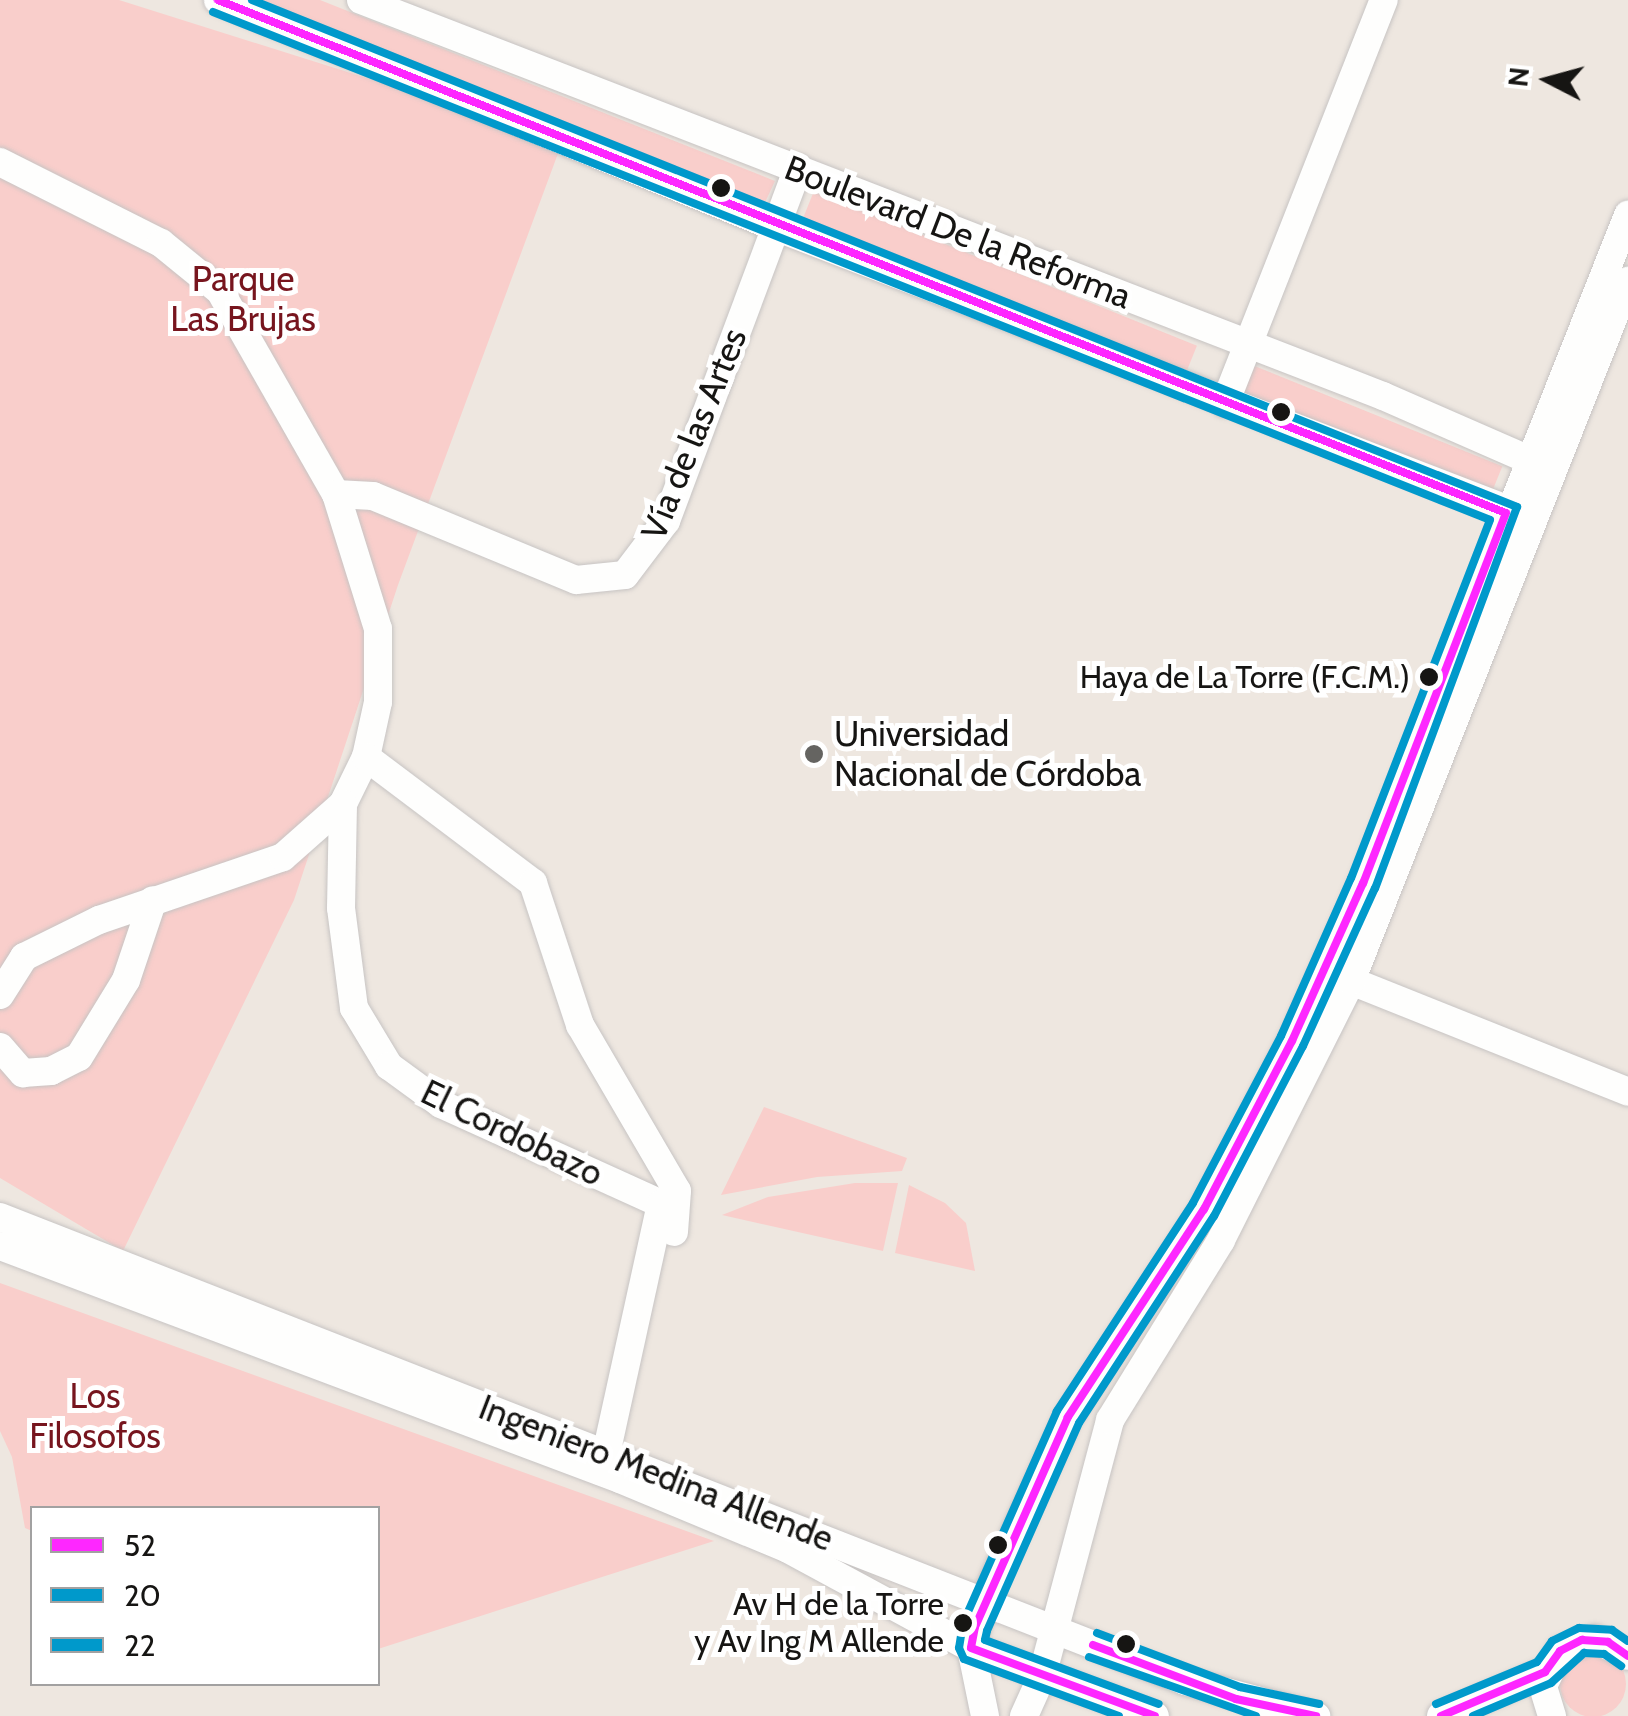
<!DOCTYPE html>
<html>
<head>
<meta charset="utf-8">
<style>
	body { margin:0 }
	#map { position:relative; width:1628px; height:1716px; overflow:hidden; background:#f9f6f3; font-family:Cabin,sans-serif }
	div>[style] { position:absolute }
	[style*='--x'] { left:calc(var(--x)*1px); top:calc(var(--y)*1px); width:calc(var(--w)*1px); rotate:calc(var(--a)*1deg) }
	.built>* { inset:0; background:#eee7e0 }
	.green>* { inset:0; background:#f9cecb; transform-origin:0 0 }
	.round { border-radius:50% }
	.roads { filter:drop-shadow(0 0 2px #c7c4c3) drop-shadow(0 0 2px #c7c4c3) }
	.street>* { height:28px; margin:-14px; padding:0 14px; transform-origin:14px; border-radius:14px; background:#fefefd }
	.bus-1>* { height:8px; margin:-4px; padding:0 4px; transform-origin:4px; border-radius:4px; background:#fe27ff }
	.bus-2>* { height:8px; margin:-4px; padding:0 4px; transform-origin:4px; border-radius:4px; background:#0099cb }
	.bus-3>* { height:8px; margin:-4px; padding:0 4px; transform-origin:4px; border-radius:4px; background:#0099cb }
	.dots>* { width:28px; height:28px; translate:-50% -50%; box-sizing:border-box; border:5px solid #fff; border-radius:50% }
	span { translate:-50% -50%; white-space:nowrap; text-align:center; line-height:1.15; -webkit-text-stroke:10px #fff; paint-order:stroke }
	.bus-label { font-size:32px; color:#161513 }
	.right { translate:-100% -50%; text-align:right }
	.street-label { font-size:35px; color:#161513 }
	.park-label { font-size:35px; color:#77151e }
	.poi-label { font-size:35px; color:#161513 }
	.left { translate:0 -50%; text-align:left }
	.legend { position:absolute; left:30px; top:1506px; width:350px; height:180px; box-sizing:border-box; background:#fff; border:2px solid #a2a1a1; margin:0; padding:12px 18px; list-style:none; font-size:30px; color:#161513 }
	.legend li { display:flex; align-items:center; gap:20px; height:50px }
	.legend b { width:50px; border:2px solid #a2a1a1 }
	.north { position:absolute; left:1498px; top:30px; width:100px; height:100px; -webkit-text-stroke:8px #fff; paint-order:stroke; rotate:276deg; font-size:28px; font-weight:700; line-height:40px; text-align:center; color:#161513 }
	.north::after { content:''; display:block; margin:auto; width:35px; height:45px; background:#161513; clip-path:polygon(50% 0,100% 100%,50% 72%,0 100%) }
</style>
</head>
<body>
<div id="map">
	<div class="built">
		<i style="clip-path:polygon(evenodd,0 0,1628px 0,1628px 1716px,0 1716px,0 0,32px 1508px,378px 1508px,378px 1684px,32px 1684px,32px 1508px)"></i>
	</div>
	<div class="green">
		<i style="clip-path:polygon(0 0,119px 0,563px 140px,398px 585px,294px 900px,123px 1251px,0 1178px)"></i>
		<i style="clip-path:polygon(235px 0,320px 0,775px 181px,762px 209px)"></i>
		<i style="left:814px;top:191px;width:413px;height:31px;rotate:22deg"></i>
		<i style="left:1252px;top:365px;width:270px;height:32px;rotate:22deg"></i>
		<i style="clip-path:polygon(764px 1107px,907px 1158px,902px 1171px,817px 1177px,721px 1195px)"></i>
		<i style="clip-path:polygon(855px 1183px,898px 1183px,883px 1251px,722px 1215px,768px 1197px)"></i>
		<i style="clip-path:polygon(909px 1185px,945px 1203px,966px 1223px,975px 1271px,895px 1253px)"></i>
		<i style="clip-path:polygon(0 1283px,287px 1387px,714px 1541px,378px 1649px,378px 1508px,32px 1508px,32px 1531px,25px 1528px,12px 1457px,0 1431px)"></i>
		<i class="round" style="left:1560px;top:1651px;width:66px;height:66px"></i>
	</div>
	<div class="roads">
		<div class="street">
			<i style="--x:218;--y:0;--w:601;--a:22.17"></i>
			<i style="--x:775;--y:227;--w:801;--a:21.08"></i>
			<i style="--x:361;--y:0;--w:1096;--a:21.18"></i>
			<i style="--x:1383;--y:396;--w:175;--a:23.6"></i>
			<i style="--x:0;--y:162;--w:180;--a:26.7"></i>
			<i style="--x:161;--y:243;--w:76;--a:39.1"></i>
			<i style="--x:220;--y:291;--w:234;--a:60.3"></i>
			<i style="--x:336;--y:494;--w:141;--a:72.7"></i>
			<i style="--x:378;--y:629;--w:73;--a:90"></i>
			<i style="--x:378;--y:702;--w:56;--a:102.3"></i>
			<i style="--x:366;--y:757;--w:52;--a:116.1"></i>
			<i style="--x:343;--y:804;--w:104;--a:91.1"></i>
			<i style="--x:341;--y:908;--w:101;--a:82.6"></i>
			<i style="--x:354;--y:1008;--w:68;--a:58.9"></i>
			<i style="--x:389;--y:1066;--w:64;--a:36.2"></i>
			<i style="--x:441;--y:1104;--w:242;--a:24.4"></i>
			<i style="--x:661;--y:1204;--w:274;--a:102.4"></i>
			<i style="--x:1225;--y:403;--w:433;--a:-68.5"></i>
			<i style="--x:336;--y:494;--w:37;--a:3"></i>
			<i style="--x:373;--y:496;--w:220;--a:22.5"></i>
			<i style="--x:576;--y:580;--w:49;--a:-5.8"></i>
			<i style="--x:625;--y:575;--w:68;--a:-52.8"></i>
			<i style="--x:666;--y:521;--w:377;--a:-69.5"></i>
			<i style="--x:366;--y:757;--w:209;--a:37"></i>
			<i style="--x:533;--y:883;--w:150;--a:71.7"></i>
			<i style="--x:580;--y:1025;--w:192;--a:59.7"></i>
			<i style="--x:677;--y:1191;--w:41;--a:94.2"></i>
			<i style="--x:1351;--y:981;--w:298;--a:21.8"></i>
			<i style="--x:0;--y:995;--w:45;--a:-57.7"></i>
			<i style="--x:24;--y:957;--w:84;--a:-26.3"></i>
			<i style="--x:99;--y:920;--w:194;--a:-18.9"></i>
			<i style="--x:283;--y:857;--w:80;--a:-41.5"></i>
			<i style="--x:0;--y:1047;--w:35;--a:49"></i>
			<i style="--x:23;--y:1073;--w:28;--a:-4"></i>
			<i style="--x:51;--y:1071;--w:31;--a:-27"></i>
			<i style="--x:79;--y:1057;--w:90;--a:-58.6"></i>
			<i style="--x:126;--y:980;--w:84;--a:-71.4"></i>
			<i style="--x:0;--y:1217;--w:1273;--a:21.38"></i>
			<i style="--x:1185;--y:1681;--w:136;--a:15"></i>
			<i style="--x:0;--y:1246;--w:662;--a:20.6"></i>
			<i style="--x:620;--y:1479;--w:182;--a:22.6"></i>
			<i style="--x:788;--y:1549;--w:208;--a:28.4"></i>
			<i style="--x:971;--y:1648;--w:196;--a:20.3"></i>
			<i style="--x:985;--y:1716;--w:69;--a:-101.6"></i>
			<i style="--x:971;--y:1648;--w:49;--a:-74.5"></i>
			<i style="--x:984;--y:1601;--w:202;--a:-65.5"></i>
			<i style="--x:1068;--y:1417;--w:249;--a:-56.8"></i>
			<i style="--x:1204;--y:1209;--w:190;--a:-62.4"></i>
			<i style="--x:1292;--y:1041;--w:173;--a:-65.8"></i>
			<i style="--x:1363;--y:883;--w:719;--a:-68.36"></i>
			<i style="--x:1024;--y:1716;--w:44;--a:-65.8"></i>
			<i style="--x:1042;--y:1676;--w:265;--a:-75.1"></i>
			<i style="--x:1110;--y:1420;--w:211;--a:-58.3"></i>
			<i style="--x:1221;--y:1240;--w:290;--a:-63.3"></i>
			<i style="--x:1351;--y:981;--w:753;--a:-68.41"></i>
			<i style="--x:1441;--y:1716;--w:113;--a:-22.9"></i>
			<i style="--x:1552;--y:1716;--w:31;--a:-107"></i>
			<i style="--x:1543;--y:1686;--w:39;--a:-64"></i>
			<i style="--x:1560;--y:1651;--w:37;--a:-19"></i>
			<i style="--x:1595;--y:1639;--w:37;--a:27"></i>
		</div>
	</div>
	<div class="bus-1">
		<i style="--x:218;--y:0;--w:1386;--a:21.72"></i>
		<i style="--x:1506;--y:513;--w:397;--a:111.1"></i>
		<i style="--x:1363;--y:883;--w:173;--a:114.2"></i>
		<i style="--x:1292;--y:1041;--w:190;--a:117.6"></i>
		<i style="--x:1204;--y:1209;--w:249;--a:123.2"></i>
		<i style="--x:1068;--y:1417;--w:230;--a:113.9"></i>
		<i style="--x:975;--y:1627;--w:21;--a:101"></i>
		<i style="--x:971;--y:1648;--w:196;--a:20.3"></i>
		<i style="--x:1093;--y:1645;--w:153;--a:20.7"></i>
		<i style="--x:1236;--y:1699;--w:82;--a:12"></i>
		<i style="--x:1441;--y:1716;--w:113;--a:-22.9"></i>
		<i style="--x:1545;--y:1672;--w:26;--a:-54"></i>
		<i style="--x:1560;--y:1651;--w:25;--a:-27"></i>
		<i style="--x:1582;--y:1640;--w:26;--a:4"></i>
		<i style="--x:1608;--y:1642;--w:24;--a:35"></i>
	</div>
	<div class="bus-2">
		<i style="--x:213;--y:12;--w:1374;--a:21.69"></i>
		<i style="--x:1490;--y:520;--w:384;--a:111.2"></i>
		<i style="--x:1351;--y:878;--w:173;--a:113.9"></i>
		<i style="--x:1281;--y:1036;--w:189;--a:117.8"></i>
		<i style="--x:1193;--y:1203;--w:249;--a:123.2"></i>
		<i style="--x:1057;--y:1411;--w:232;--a:113.9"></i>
		<i style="--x:963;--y:1623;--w:25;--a:99"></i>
		<i style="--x:959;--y:1648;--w:12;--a:66"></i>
		<i style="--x:964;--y:1659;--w:165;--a:20.2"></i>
		<i style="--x:1089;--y:1657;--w:177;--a:19.5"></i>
		<i style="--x:1473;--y:1716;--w:85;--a:-22.9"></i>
		<i style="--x:1551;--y:1683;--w:45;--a:-42.3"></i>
		<i style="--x:1584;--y:1653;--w:20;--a:3"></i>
		<i style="--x:1604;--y:1654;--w:21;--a:35"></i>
	</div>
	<div class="bus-3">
		<i style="--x:252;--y:0;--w:1363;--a:21.84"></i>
		<i style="--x:1517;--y:507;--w:407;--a:110.4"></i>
		<i style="--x:1375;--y:888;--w:174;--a:114.5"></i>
		<i style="--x:1303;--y:1046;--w:192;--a:117.6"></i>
		<i style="--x:1214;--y:1216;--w:247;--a:123.1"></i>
		<i style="--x:1079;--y:1423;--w:227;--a:113.9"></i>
		<i style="--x:987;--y:1631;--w:9;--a:103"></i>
		<i style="--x:985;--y:1640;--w:185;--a:20.2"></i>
		<i style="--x:1097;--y:1633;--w:153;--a:20.7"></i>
		<i style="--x:1240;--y:1687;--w:81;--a:12.1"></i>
		<i style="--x:1436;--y:1704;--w:109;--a:-22.6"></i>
		<i style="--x:1537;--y:1662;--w:26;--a:-54"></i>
		<i style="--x:1552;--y:1641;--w:30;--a:-26"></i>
		<i style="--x:1579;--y:1628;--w:33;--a:3"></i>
		<i style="--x:1612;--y:1630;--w:19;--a:35"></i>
	</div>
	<div class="dots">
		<i style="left:721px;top:188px;background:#161513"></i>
		<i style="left:1281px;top:412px;background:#161513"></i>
		<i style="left:1429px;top:677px;background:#161513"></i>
		<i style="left:814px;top:754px;background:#656461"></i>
		<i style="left:998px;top:1545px;background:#161513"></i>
		<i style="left:963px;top:1623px;background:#161513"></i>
		<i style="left:1126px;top:1644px;background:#161513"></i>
	</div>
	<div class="bus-label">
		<span class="right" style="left:1410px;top:677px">Haya de La Torre (F.C.M.)</span>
		<span class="right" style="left:944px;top:1623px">Av H de la Torre<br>y Av Ing M Allende</span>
	</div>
	<div class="street-label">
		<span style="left:958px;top:232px;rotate:21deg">Boulevard De la Reforma</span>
		<span style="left:694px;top:434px;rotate:-68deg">Vía de las Artes</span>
		<span style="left:512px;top:1133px;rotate:26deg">El Cordobazo</span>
		<span style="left:656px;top:1473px;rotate:21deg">Ingeniero Medina Allende</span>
	</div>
	<div class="park-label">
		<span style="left:243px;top:299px">Parque<br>Las Brujas</span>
		<span style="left:95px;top:1416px">Los<br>Filosofos</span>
	</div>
	<div class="poi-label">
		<span class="left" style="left:834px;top:754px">Universidad<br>Nacional de Córdoba</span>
	</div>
	<ul class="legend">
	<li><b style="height:12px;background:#fe27ff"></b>52</li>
	<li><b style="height:12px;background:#0099cb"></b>20</li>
	<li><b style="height:12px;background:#0099cb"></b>22</li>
	</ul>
	<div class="north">N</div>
</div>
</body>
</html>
